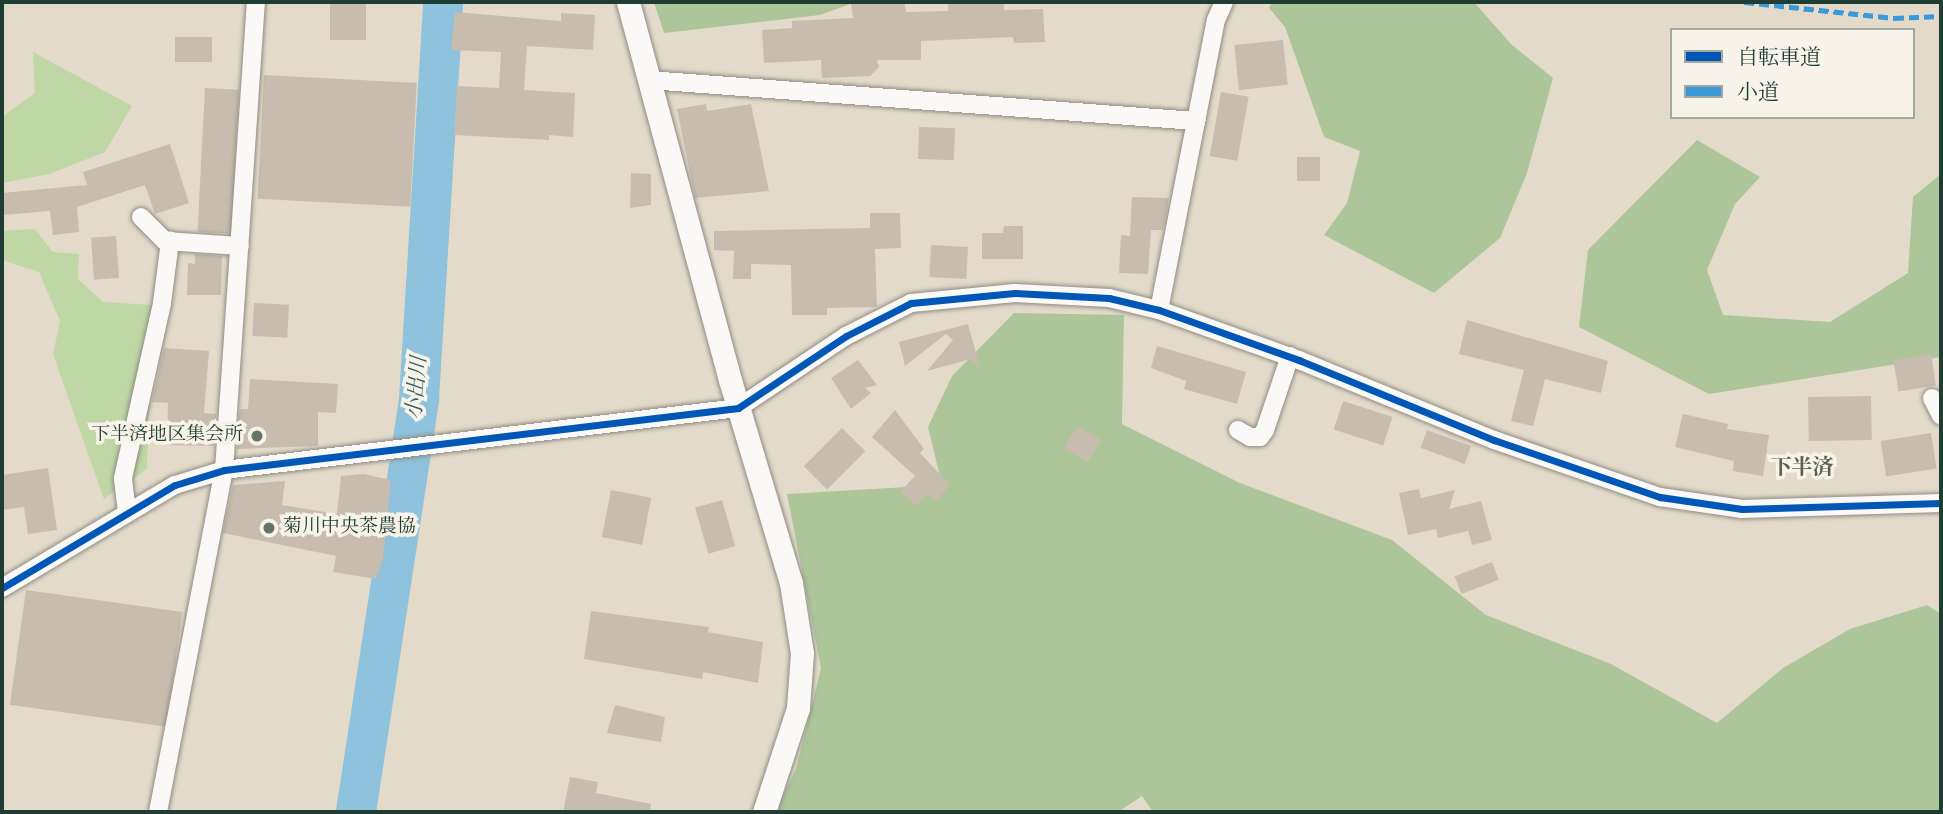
<!DOCTYPE html>
<html>
<head>
<meta charset="utf-8">
<style>
	body { margin:0 }
	#map { position:relative; width:1943px; height:814px; overflow:hidden; background:#e4dac9; font-family:Vollkorn,"Noto Serif JP",serif }
	div>[style] { position:absolute }
	[style*='--x'] { left:calc(var(--x)*1px); top:calc(var(--y)*1px); width:calc(var(--w)*1px); rotate:calc(var(--a)*1deg) }
	.green>* { inset:0; background:#bed7a4 }
	.forest>* { inset:0; background:#acc69a }
	.river>* { height:40px; margin:-20px; padding:0 20px; transform-origin:20px; border-radius:20px; background:#8fc2dc }
	.building>* { inset:0; background:#c8bcae; transform-origin:0 0 }
	.roads { filter:drop-shadow(0 0 2px #8d8d83) drop-shadow(0 0 2px #8d8d83) }
	.minor>* { height:18px; margin:-9px; padding:0 9px; transform-origin:9px; border-radius:9px; background:#fbf9f7 }
	.tertiary>* { height:23px; margin:-11.5px; padding:0 11.5px; transform-origin:11.5px; border-radius:11.5px; background:#fbf9f7 }
	.quiet>* { height:5px; margin-top:-2.5px; transform-origin:0; background:repeating-linear-gradient(90deg,#3a99d8 0 10px,transparent 0 15px) }
	.cycleway>* { height:7px; margin:-3.5px; padding:0 3.5px; transform-origin:3.5px; border-radius:3.5px; background:#0057b8 }
	.dots>* { width:19px; height:19px; translate:-50% -50%; box-sizing:border-box; border:4px solid #f7f3e8; border-radius:50% }
	span { translate:-50% -50%; white-space:nowrap; text-align:center; line-height:1.15; -webkit-text-stroke:7px #f7f3e8; paint-order:stroke }
	.poi-label { font-size:19px; color:#1f3d34 }
	.right { translate:-100% -50%; text-align:right }
	.left { translate:0 -50%; text-align:left }
	.water-label { font-size:21px; color:#325c60; font-style:italic }
	.neighbourhood-label { font-size:21px; color:#5a614f; font-weight:700 }
	.frame { position:absolute; inset:0; border:4px solid #1f3d34; pointer-events:none }
	.legend { position:absolute; left:1670px; top:28px; width:245px; height:91px; box-sizing:border-box; background:#f7f3e8; border:2px solid #a1aaa0; margin:0; padding:9px 12px; list-style:none; font-size:21px; color:#1f3d34 }
	.legend li { display:flex; align-items:center; gap:14px; height:35px }
	.legend b { width:35px; border:2px solid #a1aaa0 }
</style>
</head>
<body>
<div id="map">
	<div class="green">
		<i style="clip-path:polygon(33px 52px,132px 106px,105px 152px,49px 174px,2px 183px,2px 117px,35px 93px)"></i>
		<i style="clip-path:polygon(35px 229px,53px 252px,79px 254px,78px 279px,103px 302px,152px 305px,147px 469px,104px 499px,53px 354px,60px 321px,39px 272px,2px 260px,2px 231px)"></i>
	</div>
	<div class="forest">
		<i style="clip-path:polygon(654px 2px,856px 2px,820px 15px,664px 33px)"></i>
		<i style="clip-path:polygon(1272px 2px,1474px 2px,1511px 44px,1553px 78px,1527px 173px,1500px 238px,1434px 293px,1324px 235px,1347px 203px,1360px 151px,1324px 137px,1285px 27px,1269px 8px)"></i>
		<i style="clip-path:polygon(1697px 140px,1760px 177px,1735px 204px,1707px 270px,1723px 315px,1830px 322px,1908px 273px,1913px 197px,1941px 174px,1941px 357px,1709px 394px,1579px 327px,1588px 250px)"></i>
		<i style="clip-path:polygon(1014px 313px,1124px 315px,1122px 424px,1240px 483px,1392px 540px,1486px 615px,1611px 664px,1717px 723px,1783px 668px,1850px 629px,1927px 605px,1941px 614px,1941px 812px,1153px 812px,1142px 796px,1118px 812px,775px 812px,796px 769px,821px 668px,787px 494px,942px 485px,928px 427px,952px 376px)"></i>
	</div>
	<div class="river">
		<i style="--x:356;--y:812;--w:418;--a:-81.3"></i>
		<i style="--x:419;--y:399;--w:398;--a:-86.5"></i>
	</div>
	<div class="building">
		<i style="left:330px;top:2px;width:36px;height:38px"></i>
		<i style="clip-path:polygon(870px 2px,904px 2px,906px 12px,948px 11px,948px 2px,1004px 2px,1004px 10px,1043px 9px,1045px 42px,1014px 43px,1013px 37px,921px 41px,921px 60px,877px 60px,879px 67px,870px 76px,822px 78px,821px 60px,764px 63px,762px 30px,792px 28px,792px 21px,853px 18px,851px 4px)"></i>
		<i style="clip-path:polygon(455px 12px,561px 21px,561px 13px,595px 15px,593px 50px,527px 46px,524px 90px,575px 93px,573px 137px,549px 135px,549px 140px,454px 135px,457px 86px,499px 88px,501px 52px,451px 50px)"></i>
		<i style="left:175px;top:37px;width:37px;height:25px"></i>
		<i style="left:1283px;top:40px;width:45px;height:49px;rotate:84deg"></i>
		<i style="left:264px;top:75px;width:153px;height:124px;rotate:3deg"></i>
		<i style="left:205px;top:88px;width:34px;height:144px;rotate:3deg"></i>
		<i style="left:1221px;top:92px;width:28px;height:65px;rotate:10deg"></i>
		<i style="clip-path:polygon(706px 104px,707px 111px,751px 104px,769px 191px,695px 198px,677px 109px)"></i>
		<i style="left:919px;top:127px;width:36px;height:32px;rotate:2deg"></i>
		<i style="clip-path:polygon(170px 144px,189px 203px,155px 214px,145px 185px,77px 207px,79px 232px,53px 235px,50px 211px,2px 215px,2px 193px,87px 185px,83px 172px)"></i>
		<i style="left:1297px;top:157px;width:23px;height:24px"></i>
		<i style="clip-path:polygon(631px 173px,651px 174px,651px 205px,630px 208px)"></i>
		<i style="clip-path:polygon(1132px 197px,1169px 198px,1163px 230px,1151px 230px,1148px 274px,1119px 273px,1121px 235px,1130px 236px)"></i>
		<i style="clip-path:polygon(870px 213px,900px 213px,901px 248px,875px 249px,877px 307px,827px 308px,827px 315px,792px 315px,791px 265px,751px 264px,751px 279px,733px 279px,734px 251px,714px 250px,714px 231px,870px 228px)"></i>
		<i style="clip-path:polygon(1004px 226px,1023px 226px,1023px 259px,982px 259px,982px 233px,1003px 233px)"></i>
		<i style="left:116px;top:236px;width:42px;height:25px;rotate:86deg"></i>
		<i style="left:931px;top:245px;width:37px;height:32px;rotate:3deg"></i>
		<i style="clip-path:polygon(195px 254px,222px 256px,221px 295px,187px 295px,188px 263px,195px 264px)"></i>
		<i style="left:254px;top:303px;width:35px;height:33px;rotate:3deg"></i>
		<i style="clip-path:polygon(1467px 320px,1608px 361px,1601px 393px,1545px 379px,1533px 426px,1511px 421px,1524px 370px,1459px 354px)"></i>
		<i style="clip-path:polygon(968px 324px,980px 368px,971px 359px,927px 371px,953px 340px,946px 334px,905px 366px,899px 342px)"></i>
		<i style="clip-path:polygon(1157px 346px,1246px 372px,1237px 404px,1184px 389px,1186px 381px,1151px 368px)"></i>
		<i style="clip-path:polygon(164px 348px,209px 351px,204px 413px,216px 414px,214px 446px,167px 445px,168px 403px,152px 402px)"></i>
		<i style="left:1931px;top:354px;width:32px;height:38px;rotate:81deg"></i>
		<i style="clip-path:polygon(858px 360px,877px 385px,865px 388px,871px 393px,851px 409px,831px 378px)"></i>
		<i style="clip-path:polygon(250px 379px,338px 384px,336px 413px,318px 412px,318px 446px,237px 449px,239px 415px,241px 409px,248px 409px)"></i>
		<i style="left:1871px;top:396px;width:44px;height:63px;rotate:89deg"></i>
		<i style="left:1343px;top:401px;width:52px;height:30px;rotate:18deg"></i>
		<i style="clip-path:polygon(895px 410px,924px 449px,920px 453px,950px 485px,936px 501px,927px 494px,917px 506px,900px 492px,915px 476px,872px 437px)"></i>
		<i style="clip-path:polygon(1683px 414px,1728px 424px,1727px 429px,1769px 435px,1763px 476px,1733px 471px,1734px 461px,1675px 447px)"></i>
		<i style="left:1077px;top:426px;width:28px;height:26px;rotate:30deg"></i>
		<i style="left:842px;top:428px;width:33px;height:54px;rotate:45deg"></i>
		<i style="left:1427px;top:430px;width:47px;height:19px;rotate:20deg"></i>
		<i style="left:1931px;top:433px;width:36px;height:51px;rotate:81deg"></i>
		<i style="clip-path:polygon(48px 468px,57px 530px,28px 534px,24px 507px,2px 510px,2px 475px)"></i>
		<i style="clip-path:polygon(364px 474px,391px 480px,383px 559px,376px 579px,333px 572px,336px 556px,223px 533px,233px 485px,285px 481px,282px 505px,337px 514px,341px 476px)"></i>
		<i style="clip-path:polygon(1419px 489px,1421px 498px,1455px 490px,1449px 509px,1481px 501px,1492px 540px,1472px 545px,1468px 531px,1438px 538px,1436px 529px,1408px 535px,1399px 493px)"></i>
		<i style="left:611px;top:490px;width:41px;height:48px;rotate:11deg"></i>
		<i style="left:722px;top:500px;width:48px;height:28px;rotate:74deg"></i>
		<i style="left:1492px;top:562px;width:19px;height:40px;rotate:69deg"></i>
		<i style="left:26px;top:590px;width:158px;height:116px;rotate:8deg"></i>
		<i style="clip-path:polygon(591px 611px,709px 627px,708px 632px,763px 642px,758px 683px,703px 672px,702px 679px,584px 659px)"></i>
		<i style="clip-path:polygon(615px 705px,665px 717px,661px 742px,607px 733px)"></i>
		<i style="clip-path:polygon(570px 777px,598px 782px,596px 793px,651px 804px,650px 812px,563px 812px)"></i>
	</div>
	<div class="roads">
		<div class="minor">
			<i style="--x:649;--y:80;--w:549;--a:4.29"></i>
			<i style="--x:141;--y:217;--w:34;--a:45"></i>
			<i style="--x:165;--y:241;--w:75;--a:3.8"></i>
			<i style="--x:1159;--y:310;--w:296;--a:-78.9"></i>
			<i style="--x:1216;--y:20;--w:20;--a:-66"></i>
			<i style="--x:1932;--y:398;--w:20;--a:63"></i>
			<i style="--x:1238;--y:430;--w:14;--a:30"></i>
			<i style="--x:1250;--y:437;--w:10;--a:0"></i>
			<i style="--x:1260;--y:437;--w:9;--a:-54"></i>
			<i style="--x:1265;--y:430;--w:78;--a:-71.3"></i>
			<i style="--x:127;--y:512;--w:34;--a:-97"></i>
			<i style="--x:123;--y:478;--w:179;--a:-77.4"></i>
			<i style="--x:162;--y:303;--w:63;--a:-82.6"></i>
			<i style="--x:2;--y:588;--w:201;--a:-30.8"></i>
			<i style="--x:175;--y:485;--w:51;--a:-17"></i>
			<i style="--x:224;--y:470;--w:518;--a:-6.88"></i>
			<i style="--x:738;--y:408;--w:130;--a:-33.7"></i>
			<i style="--x:846;--y:336;--w:73;--a:-26.9"></i>
			<i style="--x:911;--y:303;--w:104;--a:-5.5"></i>
			<i style="--x:1015;--y:293;--w:94;--a:3"></i>
			<i style="--x:1109;--y:298;--w:51;--a:13.5"></i>
			<i style="--x:1159;--y:310;--w:149;--a:19.7"></i>
			<i style="--x:1299;--y:360;--w:211;--a:22.3"></i>
			<i style="--x:1494;--y:440;--w:176;--a:19"></i>
			<i style="--x:1660;--y:497;--w:83;--a:8.3"></i>
			<i style="--x:1742;--y:509;--w:199;--a:-1.7"></i>
			<i style="--x:158;--y:812;--w:348;--a:-79.1"></i>
			<i style="--x:224;--y:470;--w:469;--a:-86.1"></i>
		</div>
		<div class="tertiary">
			<i style="--x:628;--y:2;--w:392;--a:74.9"></i>
			<i style="--x:730;--y:380;--w:212;--a:73.3"></i>
			<i style="--x:791;--y:583;--w:71;--a:81.1"></i>
			<i style="--x:802;--y:653;--w:55;--a:94.2"></i>
			<i style="--x:798;--y:708;--w:109;--a:108.1"></i>
		</div>
	</div>
	<div class="quiet">
		<i style="--x:1744;--y:2;--w:151;--a:6.1"></i>
		<i style="--x:1894;--y:18;--w:47;--a:-2.4"></i>
	</div>
	<div class="cycleway">
		<i style="--x:2;--y:588;--w:201;--a:-30.8"></i>
		<i style="--x:175;--y:485;--w:51;--a:-17"></i>
		<i style="--x:224;--y:470;--w:518;--a:-6.88"></i>
		<i style="--x:738;--y:408;--w:130;--a:-33.7"></i>
		<i style="--x:846;--y:336;--w:73;--a:-26.9"></i>
		<i style="--x:911;--y:303;--w:104;--a:-5.5"></i>
		<i style="--x:1015;--y:293;--w:94;--a:3"></i>
		<i style="--x:1109;--y:298;--w:51;--a:13.5"></i>
		<i style="--x:1159;--y:310;--w:149;--a:19.7"></i>
		<i style="--x:1299;--y:360;--w:211;--a:22.3"></i>
		<i style="--x:1494;--y:440;--w:176;--a:19"></i>
		<i style="--x:1660;--y:497;--w:83;--a:8.3"></i>
		<i style="--x:1742;--y:509;--w:199;--a:-1.7"></i>
	</div>
	<div class="dots">
		<i style="left:257px;top:436px;background:#647468"></i>
		<i style="left:269px;top:528px;background:#647468"></i>
	</div>
	<div class="poi-label">
		<span class="right" style="left:243px;top:436px">下半済地区集会所</span>
		<span class="left" style="left:283px;top:528px">菊川中央茶農協</span>
	</div>
	<div class="water-label">
		<span style="left:418px;top:388px;rotate:-85deg">小出川</span>
	</div>
	<div class="neighbourhood-label">
		<span style="left:1802px;top:469px">下半済</span>
	</div>
	<div class="frame"></div>
	<ul class="legend">
	<li><b style="height:9px;background:#0057b8"></b>自転車道</li>
	<li><b style="height:9px;background:#3a99d8"></b>小道</li>
	</ul>
</div>
</body>
</html>
